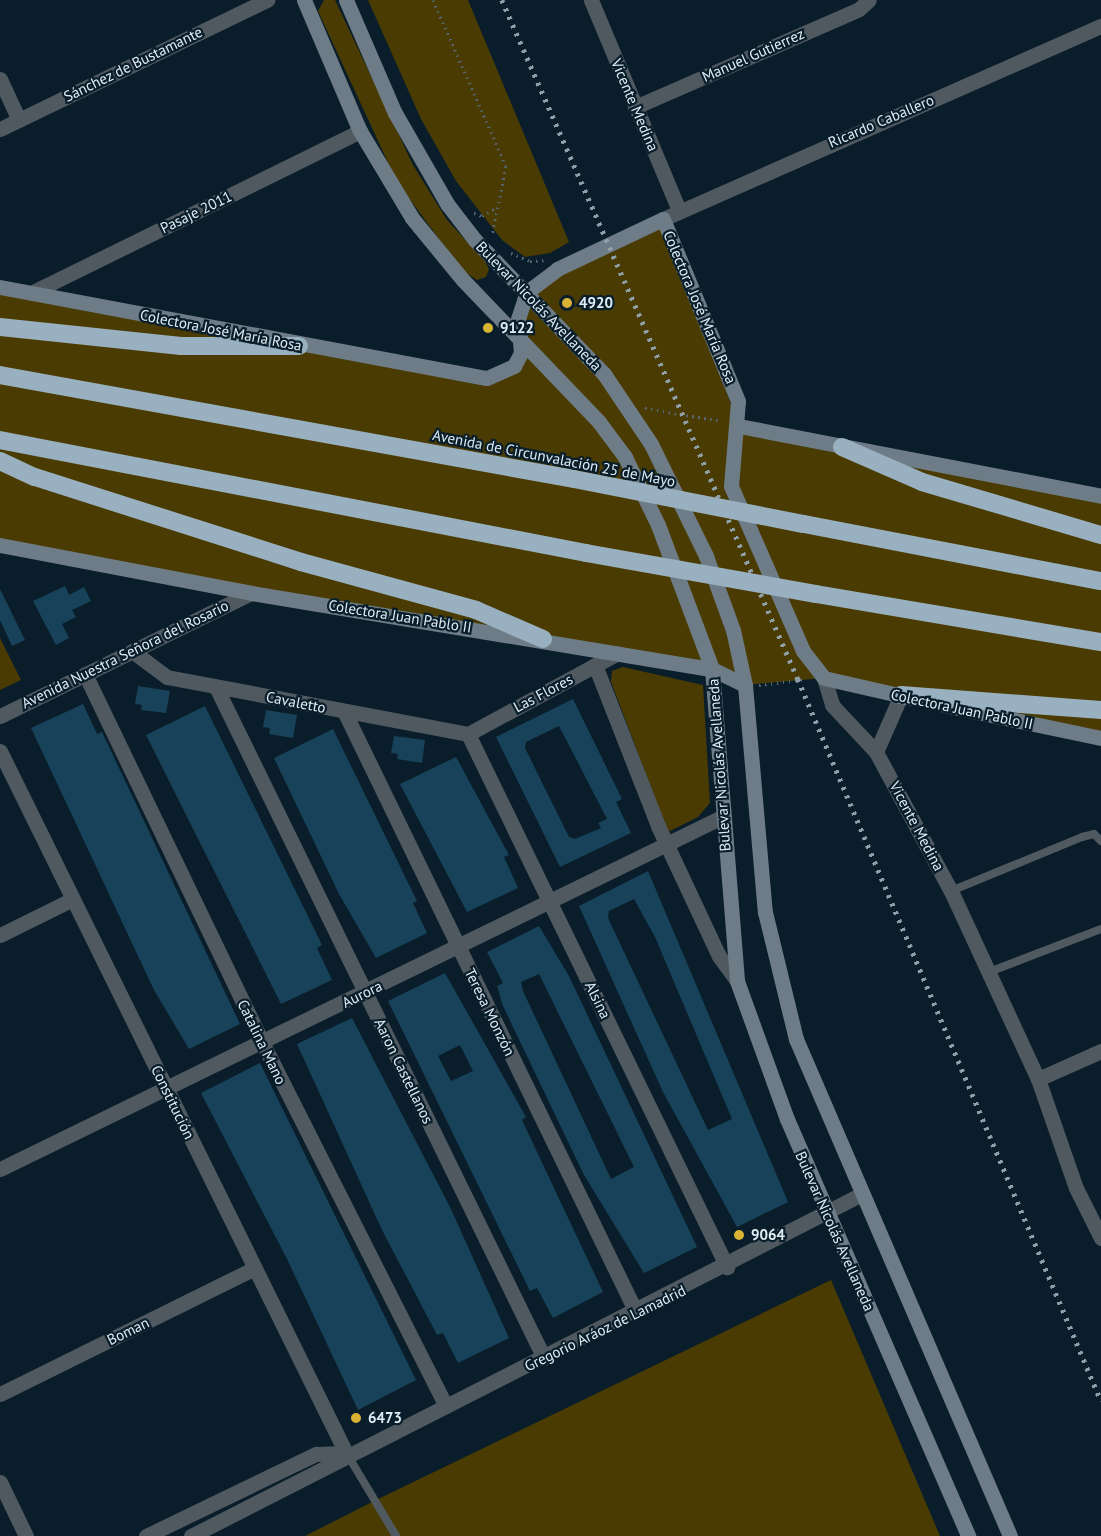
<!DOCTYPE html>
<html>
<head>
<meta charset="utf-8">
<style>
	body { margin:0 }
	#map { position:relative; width:1101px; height:1536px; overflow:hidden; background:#091e2a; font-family:"PT Sans",sans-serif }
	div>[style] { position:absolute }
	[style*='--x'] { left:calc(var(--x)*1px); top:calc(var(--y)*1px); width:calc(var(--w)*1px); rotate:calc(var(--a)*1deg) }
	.green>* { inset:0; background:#4a3b03 }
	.building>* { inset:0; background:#174259 }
	.path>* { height:3px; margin-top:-1.5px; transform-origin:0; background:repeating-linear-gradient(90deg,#566873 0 1.5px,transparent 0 6px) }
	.service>* { height:8px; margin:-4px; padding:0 4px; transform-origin:4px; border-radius:4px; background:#505960 }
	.minor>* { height:15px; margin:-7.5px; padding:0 7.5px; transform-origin:7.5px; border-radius:7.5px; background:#505960 }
	.secondary>* { height:15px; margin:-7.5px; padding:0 7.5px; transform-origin:7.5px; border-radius:7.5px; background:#6d7c86 }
	.motorway>* { height:18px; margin:-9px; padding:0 9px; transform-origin:9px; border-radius:9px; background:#98b0c0 }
	.rail>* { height:4.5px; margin-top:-2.25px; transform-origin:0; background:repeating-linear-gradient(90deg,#8f9fa8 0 3px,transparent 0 9px) }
	.motorway-bridge>* { height:18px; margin:-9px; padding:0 9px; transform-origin:9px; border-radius:9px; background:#98b0c0 }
	.dots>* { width:16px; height:16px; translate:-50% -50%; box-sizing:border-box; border:3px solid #091e2a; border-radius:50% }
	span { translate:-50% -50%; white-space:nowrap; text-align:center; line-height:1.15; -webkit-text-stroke:4.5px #091e2a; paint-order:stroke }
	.street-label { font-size:15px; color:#dfecf4 }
	.poi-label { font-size:15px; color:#dfecf4; font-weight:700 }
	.left { translate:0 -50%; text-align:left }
</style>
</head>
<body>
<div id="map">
	<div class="green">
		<i style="clip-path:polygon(324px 0,335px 0,413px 165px,447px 220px,485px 261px,489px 269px,486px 277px,477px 280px,462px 270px,397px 182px,318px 11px)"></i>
		<i style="clip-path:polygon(368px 0,468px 0,569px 242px,550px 253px,525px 257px,502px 240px,456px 181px,421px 119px)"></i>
		<i style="clip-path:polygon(663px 219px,739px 426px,1101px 496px,1101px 738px,824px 678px,745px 685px,712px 669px,0 545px,0 287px,467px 377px,514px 366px,527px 292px)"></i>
		<i style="clip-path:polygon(0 638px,21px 680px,0 690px)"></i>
		<i style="clip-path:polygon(623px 667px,703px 685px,710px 803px,698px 817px,668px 832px,611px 682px,612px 671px)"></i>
		<i style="clip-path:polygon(831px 1280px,940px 1536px,305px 1536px,374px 1501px)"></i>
	</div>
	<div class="building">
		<i style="clip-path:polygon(65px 586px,69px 595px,84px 587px,91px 601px,72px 610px,76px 617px,62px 624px,69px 638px,56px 645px,33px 601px)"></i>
		<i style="clip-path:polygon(0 589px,25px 640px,12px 646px,0 620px)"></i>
		<i style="clip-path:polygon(138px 686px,170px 691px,166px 713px,141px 710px,142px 705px,135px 704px)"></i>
		<i style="clip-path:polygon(evenodd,573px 699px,622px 799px,616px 802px,631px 833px,560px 867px,496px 737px,573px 699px,559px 726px,607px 819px,598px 823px,601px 828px,575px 839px,569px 837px,525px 748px,526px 742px,559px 726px)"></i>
		<i style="clip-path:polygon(83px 704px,97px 734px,102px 732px,240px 1024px,189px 1049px,154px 990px,31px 728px)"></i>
		<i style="clip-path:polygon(205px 706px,322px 945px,317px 948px,332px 980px,281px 1004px,146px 735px)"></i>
		<i style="clip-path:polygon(266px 710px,297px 715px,293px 738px,269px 734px,270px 728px,263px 727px)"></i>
		<i style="clip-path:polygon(333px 729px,417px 901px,413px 903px,427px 933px,376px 958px,339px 894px,274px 758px)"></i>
		<i style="clip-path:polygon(394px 736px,425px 740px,422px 763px,397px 759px,398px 754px,391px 753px)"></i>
		<i style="clip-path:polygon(456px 757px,509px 855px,504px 857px,518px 888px,467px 912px,400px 784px)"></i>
		<i style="clip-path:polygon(evenodd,648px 871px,788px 1202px,737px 1227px,663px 1092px,579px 906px,648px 871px,634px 899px,655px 937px,732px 1119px,708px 1130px,608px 918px,609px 911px,634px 899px)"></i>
		<i style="clip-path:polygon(evenodd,539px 926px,569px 976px,697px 1247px,644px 1273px,584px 1175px,503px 1006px,497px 986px,503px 983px,487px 952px,539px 926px,539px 974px,634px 1167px,611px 1179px,523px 991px,521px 982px,539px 974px)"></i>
		<i style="clip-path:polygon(evenodd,445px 973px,526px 1117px,522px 1120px,603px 1292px,553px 1318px,537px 1288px,530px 1291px,388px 1001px,445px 973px,460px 1045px,473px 1071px,451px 1081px,438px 1056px,460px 1045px)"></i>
		<i style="clip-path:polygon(352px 1018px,450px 1207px,509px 1338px,458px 1363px,443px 1333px,437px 1335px,382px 1230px,297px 1044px)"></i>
		<i style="clip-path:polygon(260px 1063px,416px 1380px,358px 1410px,287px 1259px,201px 1093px)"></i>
	</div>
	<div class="path">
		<i style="--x:433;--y:0;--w:181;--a:66.3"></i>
		<i style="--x:506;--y:166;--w:71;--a:101.3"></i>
		<i style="--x:474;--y:213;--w:9;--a:21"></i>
		<i style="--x:482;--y:216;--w:17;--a:-31"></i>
		<i style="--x:511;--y:253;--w:21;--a:23"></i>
		<i style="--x:530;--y:261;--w:14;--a:-4"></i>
		<i style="--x:645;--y:408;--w:77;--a:9.7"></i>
		<i style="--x:759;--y:685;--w:47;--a:-7.3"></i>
	</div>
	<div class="service">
		<i style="--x:951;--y:891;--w:142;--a:-22.4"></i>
		<i style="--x:1082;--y:837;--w:12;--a:-14"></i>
		<i style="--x:1094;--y:834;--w:10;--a:45"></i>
		<i style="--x:989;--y:972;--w:120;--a:-21"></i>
		<i style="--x:347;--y:1454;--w:96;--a:59.1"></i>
	</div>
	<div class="minor">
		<i style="--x:591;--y:0;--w:228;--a:67.3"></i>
		<i style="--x:0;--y:79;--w:45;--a:65.1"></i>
		<i style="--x:635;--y:107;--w:244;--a:-23.6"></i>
		<i style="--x:859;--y:9;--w:13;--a:-42"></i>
		<i style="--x:0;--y:129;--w:297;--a:-25.8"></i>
		<i style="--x:663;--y:219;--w:479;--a:-23.8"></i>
		<i style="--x:31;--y:293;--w:367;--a:-26.2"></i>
		<i style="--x:132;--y:651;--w:44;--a:36.6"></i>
		<i style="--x:167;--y:677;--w:306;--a:10.7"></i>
		<i style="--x:595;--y:665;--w:173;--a:68.6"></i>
		<i style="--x:658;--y:826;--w:144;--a:64.9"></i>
		<i style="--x:719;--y:956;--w:31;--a:54"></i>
		<i style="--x:85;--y:674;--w:408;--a:64.3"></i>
		<i style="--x:262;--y:1042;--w:408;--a:63.2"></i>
		<i style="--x:824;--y:678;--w:28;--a:73"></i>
		<i style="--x:832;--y:705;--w:64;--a:46.9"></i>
		<i style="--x:876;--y:752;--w:158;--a:61.7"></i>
		<i style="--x:951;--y:891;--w:207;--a:65.2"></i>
		<i style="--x:1038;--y:1079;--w:115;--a:70.8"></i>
		<i style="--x:1076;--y:1188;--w:56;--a:63.4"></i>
		<i style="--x:216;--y:687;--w:747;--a:63.95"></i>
		<i style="--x:344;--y:711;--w:668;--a:64.09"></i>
		<i style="--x:0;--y:716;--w:280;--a:-26.1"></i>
		<i style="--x:468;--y:734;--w:593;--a:64.08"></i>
		<i style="--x:468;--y:734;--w:170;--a:-28.4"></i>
		<i style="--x:0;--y:751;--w:783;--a:63.76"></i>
		<i style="--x:876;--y:752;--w:62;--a:-66.3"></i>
		<i style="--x:0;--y:935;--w:81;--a:-26.3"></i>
		<i style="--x:1038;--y:1079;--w:69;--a:-24"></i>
		<i style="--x:0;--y:1169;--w:803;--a:-25.99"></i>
		<i style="--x:0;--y:1394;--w:284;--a:-26.3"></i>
		<i style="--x:0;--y:1482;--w:60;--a:64.3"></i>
		<i style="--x:146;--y:1536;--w:189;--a:-25.8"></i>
		<i style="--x:316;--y:1454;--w:30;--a:-2"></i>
		<i style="--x:191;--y:1536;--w:751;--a:-27.01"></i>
	</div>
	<div class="secondary">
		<i style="--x:304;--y:0;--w:142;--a:66.9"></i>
		<i style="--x:360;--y:131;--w:101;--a:59.1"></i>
		<i style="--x:412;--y:218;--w:80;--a:50.6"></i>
		<i style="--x:463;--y:280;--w:197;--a:46.2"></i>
		<i style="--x:599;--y:422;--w:44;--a:53.4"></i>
		<i style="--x:625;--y:457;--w:76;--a:64.1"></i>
		<i style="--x:658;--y:525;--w:154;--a:69.4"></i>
		<i style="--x:712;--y:669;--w:313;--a:85.4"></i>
		<i style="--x:737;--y:981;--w:147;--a:70.1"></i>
		<i style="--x:787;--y:1119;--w:455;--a:66.5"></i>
		<i style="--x:346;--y:0;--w:123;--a:66.6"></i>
		<i style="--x:395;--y:113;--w:106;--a:60.1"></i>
		<i style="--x:448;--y:205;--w:44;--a:52.4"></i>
		<i style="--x:475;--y:240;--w:186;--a:46.1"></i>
		<i style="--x:604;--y:374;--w:84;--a:56.1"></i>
		<i style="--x:651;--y:444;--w:125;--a:63.8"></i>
		<i style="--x:706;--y:556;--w:79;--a:70"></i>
		<i style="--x:733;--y:630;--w:56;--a:77.7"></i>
		<i style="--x:745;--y:685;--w:228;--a:85"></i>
		<i style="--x:765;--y:912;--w:131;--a:76.3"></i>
		<i style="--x:796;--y:1039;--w:541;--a:66.7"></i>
		<i style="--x:0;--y:287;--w:495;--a:10.6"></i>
		<i style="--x:487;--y:378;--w:30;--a:-24"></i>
		<i style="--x:514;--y:366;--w:15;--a:-62"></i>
		<i style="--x:521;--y:353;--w:34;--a:-95"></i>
		<i style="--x:518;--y:319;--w:28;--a:-72"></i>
		<i style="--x:527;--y:292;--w:38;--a:-37"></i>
		<i style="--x:557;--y:269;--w:117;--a:-25.3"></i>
		<i style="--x:663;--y:219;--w:197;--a:67.6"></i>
		<i style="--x:738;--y:401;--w:85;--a:94.7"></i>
		<i style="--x:731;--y:486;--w:180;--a:66.4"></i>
		<i style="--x:803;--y:651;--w:34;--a:52"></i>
		<i style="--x:824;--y:678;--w:90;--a:12.8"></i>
		<i style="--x:739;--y:426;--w:369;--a:10.9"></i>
		<i style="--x:0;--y:545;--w:256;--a:10.8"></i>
		<i style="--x:251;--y:593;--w:467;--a:9.4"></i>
		<i style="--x:712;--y:669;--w:37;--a:26"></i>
		<i style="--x:944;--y:705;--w:160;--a:11.9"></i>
	</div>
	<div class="motorway">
		<i style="--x:0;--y:327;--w:182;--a:6"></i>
		<i style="--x:181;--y:346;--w:118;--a:0"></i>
		<i style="--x:0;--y:375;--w:583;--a:10.27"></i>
		<i style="--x:0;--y:440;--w:597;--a:10.91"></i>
		<i style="--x:842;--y:447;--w:87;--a:23.6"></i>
		<i style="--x:922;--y:482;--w:187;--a:16.5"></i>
		<i style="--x:0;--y:461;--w:38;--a:25"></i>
		<i style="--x:35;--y:477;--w:279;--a:17.7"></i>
		<i style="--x:301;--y:562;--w:181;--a:15.3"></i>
		<i style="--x:476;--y:610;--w:73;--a:23.4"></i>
		<i style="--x:804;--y:524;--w:302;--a:10.9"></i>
		<i style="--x:816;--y:594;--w:289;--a:9.6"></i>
		<i style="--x:901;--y:695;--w:201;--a:4.3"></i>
	</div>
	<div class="rail">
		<i style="--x:502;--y:0;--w:741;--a:66.45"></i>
		<i style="--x:798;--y:679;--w:783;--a:67.23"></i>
	</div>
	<div class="motorway-bridge">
		<i style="--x:574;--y:479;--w:234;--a:11.1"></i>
		<i style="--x:586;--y:553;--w:234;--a:10.1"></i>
	</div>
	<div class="dots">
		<i style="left:567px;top:303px;background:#d9b334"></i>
		<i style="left:488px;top:328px;background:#d9b334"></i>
		<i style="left:739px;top:1235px;background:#d9b334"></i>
		<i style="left:356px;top:1418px;background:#d9b334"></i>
	</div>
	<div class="street-label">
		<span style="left:753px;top:55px;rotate:-24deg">Manuel Gutierrez</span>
		<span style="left:133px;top:64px;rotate:-26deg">Sánchez de Bustamante</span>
		<span style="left:635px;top:105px;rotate:67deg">Vicente Medina</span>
		<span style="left:881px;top:121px;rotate:-23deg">Ricardo Caballero</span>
		<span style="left:196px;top:212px;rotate:-26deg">Pasaje 2011</span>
		<span style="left:539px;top:306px;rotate:46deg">Bulevar Nicolás Avellaneda</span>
		<span style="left:700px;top:307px;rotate:67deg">Colectora José María Rosa</span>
		<span style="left:221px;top:330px;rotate:11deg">Colectora José María Rosa</span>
		<span style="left:554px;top:458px;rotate:11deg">Avenida de Circunvalación 25 de Mayo</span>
		<span style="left:400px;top:616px;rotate:9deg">Colectora Juan Pablo II</span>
		<span style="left:125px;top:654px;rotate:-26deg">Avenida Nuestra Señora del Rosario</span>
		<span style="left:543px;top:693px;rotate:-28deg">Las Flores</span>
		<span style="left:296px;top:702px;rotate:11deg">Cavaletto</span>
		<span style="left:962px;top:709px;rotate:12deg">Colectora Juan Pablo II</span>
		<span style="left:719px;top:765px;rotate:-94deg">Bulevar Nicolás Avellaneda</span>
		<span style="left:917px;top:826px;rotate:62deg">Vicente Medina</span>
		<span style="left:362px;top:994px;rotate:-26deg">Aurora</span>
		<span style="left:598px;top:1000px;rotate:64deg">Alsina</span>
		<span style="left:490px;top:1012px;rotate:64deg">Teresa Monzón</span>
		<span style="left:262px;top:1042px;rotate:64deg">Catalina Mano</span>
		<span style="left:404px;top:1071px;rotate:64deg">Aaron Castellanos</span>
		<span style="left:173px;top:1102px;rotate:64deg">Constitución</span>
		<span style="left:835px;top:1231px;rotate:66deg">Bulevar Nicolás Avellaneda</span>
		<span style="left:605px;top:1328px;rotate:-26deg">Gregorio Aráoz de Lamadrid</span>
		<span style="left:128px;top:1331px;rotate:-26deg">Boman</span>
	</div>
	<div class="poi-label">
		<span class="left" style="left:579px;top:303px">4920</span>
		<span class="left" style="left:500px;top:328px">9122</span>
		<span class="left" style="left:751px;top:1235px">9064</span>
		<span class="left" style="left:368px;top:1418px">6473</span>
	</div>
</div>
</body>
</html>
